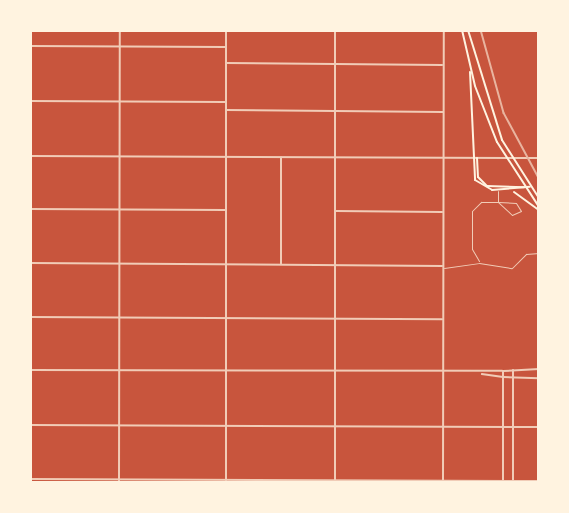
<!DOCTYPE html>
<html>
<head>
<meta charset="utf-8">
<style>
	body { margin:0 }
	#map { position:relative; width:569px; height:513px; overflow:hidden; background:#c8553d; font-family:Lato,sans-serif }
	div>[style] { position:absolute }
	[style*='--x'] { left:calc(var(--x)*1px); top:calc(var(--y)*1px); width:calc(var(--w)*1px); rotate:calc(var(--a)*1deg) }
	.service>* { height:1px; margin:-0.5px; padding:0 0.5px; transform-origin:0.5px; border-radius:0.5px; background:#f1ccb7 }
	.minor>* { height:1.5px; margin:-0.75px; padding:0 0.75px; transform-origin:0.75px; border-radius:0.75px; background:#f1ccb7 }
	.tertiary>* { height:2px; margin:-1px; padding:0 1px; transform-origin:1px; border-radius:1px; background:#f1ccb7 }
	.secondary>* { height:2px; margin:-1px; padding:0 1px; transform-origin:1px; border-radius:1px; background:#fff3e0 }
	.rail>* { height:1.5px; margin:-0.75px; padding:0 0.75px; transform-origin:0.75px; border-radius:0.75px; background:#e9b49f }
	span { translate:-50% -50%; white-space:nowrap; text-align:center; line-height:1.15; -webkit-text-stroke:4.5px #fff3e0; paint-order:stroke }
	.frame { position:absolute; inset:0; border:32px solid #fff3e0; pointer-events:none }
</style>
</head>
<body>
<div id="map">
	<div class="service">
		<i style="--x:498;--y:202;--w:18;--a:3"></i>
		<i style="--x:516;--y:203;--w:9;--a:58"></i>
		<i style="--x:521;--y:211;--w:10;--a:156"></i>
		<i style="--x:512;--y:215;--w:19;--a:-137"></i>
		<i style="--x:479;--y:261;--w:14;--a:-120"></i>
		<i style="--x:472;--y:249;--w:38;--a:-90"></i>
		<i style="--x:472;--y:211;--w:13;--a:-45"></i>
		<i style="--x:481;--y:202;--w:17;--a:0"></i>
		<i style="--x:498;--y:202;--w:11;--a:-90"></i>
		<i style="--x:444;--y:268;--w:35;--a:-8"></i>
		<i style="--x:479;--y:263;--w:33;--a:9"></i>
		<i style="--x:512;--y:268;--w:20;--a:-45"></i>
		<i style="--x:526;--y:254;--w:13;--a:-4"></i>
	</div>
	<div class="minor">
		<i style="--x:30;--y:46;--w:195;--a:0.3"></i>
		<i style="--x:226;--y:63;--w:216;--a:0.5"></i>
		<i style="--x:30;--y:101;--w:195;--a:0.3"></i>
		<i style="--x:226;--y:110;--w:217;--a:0.5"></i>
		<i style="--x:30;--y:209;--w:195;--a:0.3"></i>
		<i style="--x:336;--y:211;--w:106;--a:0.5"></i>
		<i style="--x:30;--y:263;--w:412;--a:0.4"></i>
		<i style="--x:281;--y:264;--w:106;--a:-90"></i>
		<i style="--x:30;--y:317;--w:412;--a:0.3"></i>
		<i style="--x:30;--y:370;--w:472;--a:0.1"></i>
		<i style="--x:482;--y:374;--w:21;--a:8"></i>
		<i style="--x:30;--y:425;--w:509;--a:0.23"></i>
		<i style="--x:30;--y:479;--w:509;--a:0.23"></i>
		<i style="--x:119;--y:483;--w:453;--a:-89.9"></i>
		<i style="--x:335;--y:483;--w:453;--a:-90"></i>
		<i style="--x:443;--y:483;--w:453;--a:-89.9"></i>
	</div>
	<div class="tertiary">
		<i style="--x:226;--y:30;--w:453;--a:90"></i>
		<i style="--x:30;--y:156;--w:509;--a:0.23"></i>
		<i style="--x:503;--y:377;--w:36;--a:2"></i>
		<i style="--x:503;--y:483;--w:112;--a:-90"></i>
		<i style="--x:503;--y:371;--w:36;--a:-3"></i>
		<i style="--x:513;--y:483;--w:113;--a:-90"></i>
	</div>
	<div class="secondary">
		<i style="--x:462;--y:30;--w:57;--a:76.9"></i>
		<i style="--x:475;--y:86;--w:60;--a:68.6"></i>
		<i style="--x:497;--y:142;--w:77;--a:57.1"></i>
		<i style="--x:468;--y:30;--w:115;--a:72.8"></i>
		<i style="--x:502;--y:140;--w:69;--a:57.5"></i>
		<i style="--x:470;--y:72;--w:108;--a:87.3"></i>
		<i style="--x:475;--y:180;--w:20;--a:30"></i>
		<i style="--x:492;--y:190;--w:38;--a:-5"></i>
		<i style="--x:477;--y:158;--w:19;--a:87"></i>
		<i style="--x:478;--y:177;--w:13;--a:45"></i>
		<i style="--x:487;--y:186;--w:37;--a:2"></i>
		<i style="--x:514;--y:192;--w:31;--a:36"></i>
	</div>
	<div class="rail">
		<i style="--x:481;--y:30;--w:86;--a:74.5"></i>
		<i style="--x:504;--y:113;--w:74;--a:61.7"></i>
	</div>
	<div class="frame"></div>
</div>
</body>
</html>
